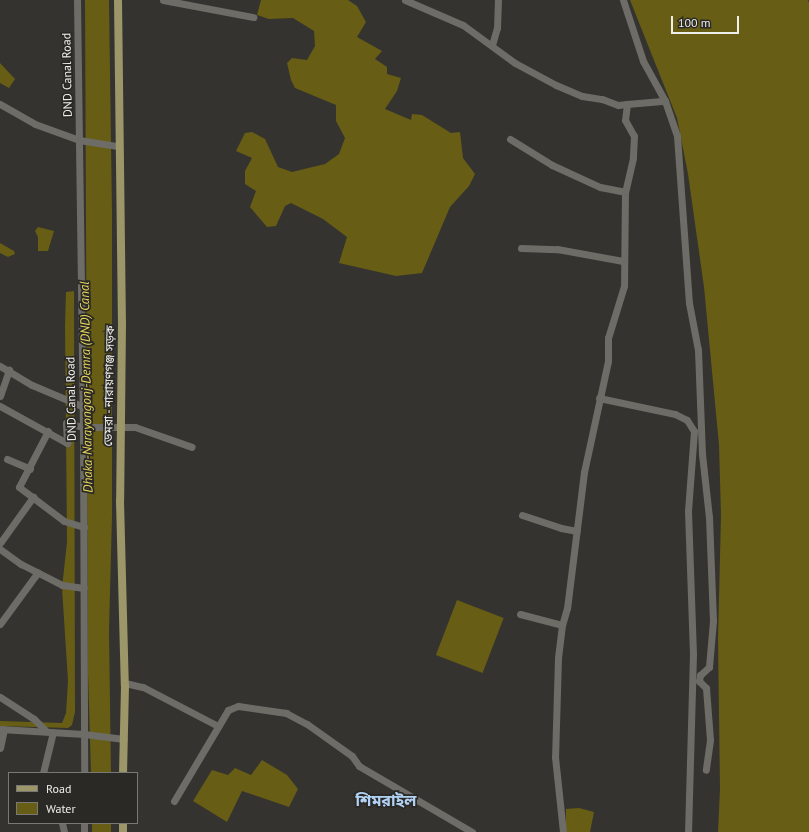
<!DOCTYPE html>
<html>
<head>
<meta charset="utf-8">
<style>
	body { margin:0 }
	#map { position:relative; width:809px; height:832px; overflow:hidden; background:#34332f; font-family:"PT Sans","Noto Sans Bengali",sans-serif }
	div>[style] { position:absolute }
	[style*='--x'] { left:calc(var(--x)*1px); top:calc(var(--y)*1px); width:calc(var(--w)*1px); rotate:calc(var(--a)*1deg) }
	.water>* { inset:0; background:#675d14; transform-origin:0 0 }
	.minor>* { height:7px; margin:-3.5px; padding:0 3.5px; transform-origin:3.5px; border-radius:3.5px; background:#6d6c67 }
	.major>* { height:8px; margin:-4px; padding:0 4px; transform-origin:4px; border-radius:4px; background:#9c9668 }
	span { translate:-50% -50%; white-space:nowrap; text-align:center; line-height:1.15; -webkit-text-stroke:3.5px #2a2925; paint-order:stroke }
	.street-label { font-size:12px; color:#eeeeeb }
	.water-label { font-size:13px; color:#e8d75d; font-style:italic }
	.district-label { font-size:16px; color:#b2d2f5; font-weight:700 }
	.legend { position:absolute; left:8px; top:772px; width:130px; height:52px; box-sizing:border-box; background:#2a2925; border:1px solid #787874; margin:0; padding:5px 7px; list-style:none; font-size:12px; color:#eeeeeb }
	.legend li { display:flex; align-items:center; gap:8px; height:20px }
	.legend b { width:20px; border:1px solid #787874 }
	.scale { position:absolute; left:671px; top:16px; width:68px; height:18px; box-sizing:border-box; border:2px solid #eeeeeb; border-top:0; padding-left:5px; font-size:12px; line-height:14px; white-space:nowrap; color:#eeeeeb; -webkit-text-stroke:3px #2a2925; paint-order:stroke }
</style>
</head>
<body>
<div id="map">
	<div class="water">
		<i style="clip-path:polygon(85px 0,109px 0,112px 213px,112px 516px,109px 631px,111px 773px,91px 773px,88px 673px)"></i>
		<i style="clip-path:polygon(261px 0,348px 0,357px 6px,366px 22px,357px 37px,382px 51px,375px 59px,387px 67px,387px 74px,401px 78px,397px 91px,385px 109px,411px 120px,412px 114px,422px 115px,451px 133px,460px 132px,463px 158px,475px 174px,469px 186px,450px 207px,422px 273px,396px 276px,339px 263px,347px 237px,323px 219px,291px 203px,285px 206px,276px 226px,267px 227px,250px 207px,256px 191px,245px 184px,245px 171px,252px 158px,236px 151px,245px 133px,252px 132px,265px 139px,278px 167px,292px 172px,325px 164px,339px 154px,345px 138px,336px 121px,336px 105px,295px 88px,291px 80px,287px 63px,292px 58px,307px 60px,315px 46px,314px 31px,293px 18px,269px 19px,257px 15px)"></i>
		<i style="clip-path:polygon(630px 0,808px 0,809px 3px,809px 832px,718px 832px,720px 789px,718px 639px,721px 515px,719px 445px,704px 287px,688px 174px,677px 118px)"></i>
		<i style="clip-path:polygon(0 63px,15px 79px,9px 88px,0 83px)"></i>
		<i style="clip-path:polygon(38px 227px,54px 231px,48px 251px,38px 251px,38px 237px,35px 231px)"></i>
		<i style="clip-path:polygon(0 243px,14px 251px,15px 254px,8px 257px,0 253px)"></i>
		<i style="clip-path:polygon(74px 291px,75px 712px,72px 725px,68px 728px,0 726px,0 721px,62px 723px,66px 713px,68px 681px,62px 588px,67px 542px,65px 325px,66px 292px)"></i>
		<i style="left:457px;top:600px;width:50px;height:59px;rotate:21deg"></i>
		<i style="clip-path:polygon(262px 760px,287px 775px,298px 789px,289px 807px,242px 791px,227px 822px,193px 801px,212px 770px,228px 775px,235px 768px,251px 775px)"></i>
		<i style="clip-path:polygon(579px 808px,594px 812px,590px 832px,566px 832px,566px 809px)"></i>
		<i style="left:92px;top:823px;width:19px;height:9px"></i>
	</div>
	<div class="minor">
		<i style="--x:77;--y:0;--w:427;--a:89.2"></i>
		<i style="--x:83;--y:427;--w:346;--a:89.8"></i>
		<i style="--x:163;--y:0;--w:92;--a:10.7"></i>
		<i style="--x:405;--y:0;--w:63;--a:23.3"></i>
		<i style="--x:463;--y:25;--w:64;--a:36.2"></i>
		<i style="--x:515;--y:63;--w:47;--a:28.2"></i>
		<i style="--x:556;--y:85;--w:28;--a:23"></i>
		<i style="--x:582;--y:96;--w:20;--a:9"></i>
		<i style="--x:602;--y:99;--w:17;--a:21"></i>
		<i style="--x:618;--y:105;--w:9;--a:-6"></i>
		<i style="--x:627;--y:104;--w:16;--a:97"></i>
		<i style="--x:625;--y:120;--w:18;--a:61"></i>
		<i style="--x:634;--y:136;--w:22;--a:93"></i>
		<i style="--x:633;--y:158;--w:35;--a:103"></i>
		<i style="--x:625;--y:192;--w:94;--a:90.6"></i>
		<i style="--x:624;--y:286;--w:54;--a:107.1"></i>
		<i style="--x:608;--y:338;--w:23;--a:90"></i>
		<i style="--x:608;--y:361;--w:114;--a:102.2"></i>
		<i style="--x:584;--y:472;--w:137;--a:97.1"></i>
		<i style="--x:567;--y:608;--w:18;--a:106"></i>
		<i style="--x:562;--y:625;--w:33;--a:97"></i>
		<i style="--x:558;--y:658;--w:99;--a:91.7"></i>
		<i style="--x:555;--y:757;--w:75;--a:83.9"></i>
		<i style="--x:623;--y:0;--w:64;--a:71.8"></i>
		<i style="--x:643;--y:61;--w:46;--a:61.2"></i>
		<i style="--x:665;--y:101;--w:37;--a:71"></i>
		<i style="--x:677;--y:136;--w:167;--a:85.9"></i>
		<i style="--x:689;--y:303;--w:48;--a:79.2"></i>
		<i style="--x:698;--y:350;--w:104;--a:87.8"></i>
		<i style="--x:702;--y:454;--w:63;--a:83.7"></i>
		<i style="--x:709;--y:517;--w:104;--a:87.8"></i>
		<i style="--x:713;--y:621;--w:46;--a:95"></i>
		<i style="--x:709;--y:667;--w:12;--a:138"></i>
		<i style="--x:700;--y:675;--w:6;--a:99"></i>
		<i style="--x:699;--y:681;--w:10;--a:45"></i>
		<i style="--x:706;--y:688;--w:52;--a:85.6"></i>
		<i style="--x:710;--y:740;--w:30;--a:98"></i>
		<i style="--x:492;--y:45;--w:18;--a:-74"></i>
		<i style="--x:497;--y:28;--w:28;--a:-88"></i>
		<i style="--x:0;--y:104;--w:40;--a:29.7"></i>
		<i style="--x:35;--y:124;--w:47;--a:20"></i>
		<i style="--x:79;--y:140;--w:39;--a:9"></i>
		<i style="--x:627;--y:104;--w:38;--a:-5"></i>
		<i style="--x:510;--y:139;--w:49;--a:31.8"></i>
		<i style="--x:552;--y:165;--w:53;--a:24.6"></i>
		<i style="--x:600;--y:187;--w:25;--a:11"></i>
		<i style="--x:521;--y:248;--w:36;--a:2"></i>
		<i style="--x:557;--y:249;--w:67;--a:10.3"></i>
		<i style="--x:0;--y:366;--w:37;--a:31"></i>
		<i style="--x:32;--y:385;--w:54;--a:22.8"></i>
		<i style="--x:0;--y:396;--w:28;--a:-71"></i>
		<i style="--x:599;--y:398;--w:78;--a:11.9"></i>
		<i style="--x:675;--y:414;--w:13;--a:27"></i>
		<i style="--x:687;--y:420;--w:13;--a:58"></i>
		<i style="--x:694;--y:431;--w:80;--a:94.3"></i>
		<i style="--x:688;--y:511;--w:143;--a:88"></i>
		<i style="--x:693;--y:654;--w:178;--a:91.6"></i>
		<i style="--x:0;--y:406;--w:77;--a:28.9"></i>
		<i style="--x:67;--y:443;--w:20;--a:-93"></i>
		<i style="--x:66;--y:423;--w:17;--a:13"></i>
		<i style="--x:83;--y:427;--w:52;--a:0"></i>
		<i style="--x:135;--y:427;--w:60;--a:19.3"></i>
		<i style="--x:48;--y:431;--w:63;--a:117.4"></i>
		<i style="--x:19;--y:487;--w:56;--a:37.1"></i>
		<i style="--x:64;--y:521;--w:21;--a:17"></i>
		<i style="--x:7;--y:459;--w:25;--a:23"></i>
		<i style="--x:522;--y:515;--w:41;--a:18.4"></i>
		<i style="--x:561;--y:528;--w:16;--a:11"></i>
		<i style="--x:0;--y:543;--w:57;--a:-54.3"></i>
		<i style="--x:0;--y:549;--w:26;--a:36"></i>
		<i style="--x:21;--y:564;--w:46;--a:27.1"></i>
		<i style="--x:62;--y:585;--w:22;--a:8"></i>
		<i style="--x:520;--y:614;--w:43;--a:14.7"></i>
		<i style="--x:0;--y:624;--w:64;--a:-53.8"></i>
		<i style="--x:125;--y:683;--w:18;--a:13"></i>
		<i style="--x:143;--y:687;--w:85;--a:27.5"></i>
		<i style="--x:0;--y:697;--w:40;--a:32.9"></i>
		<i style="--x:34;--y:719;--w:17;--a:45"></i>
		<i style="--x:0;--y:729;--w:84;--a:3.4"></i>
		<i style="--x:84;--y:734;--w:40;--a:7.1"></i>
		<i style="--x:0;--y:748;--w:19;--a:-78"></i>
		<i style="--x:43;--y:773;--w:42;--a:-76.3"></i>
		<i style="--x:174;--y:801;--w:106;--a:-59.3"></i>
		<i style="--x:228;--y:710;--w:11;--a:-22"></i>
		<i style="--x:238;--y:706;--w:49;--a:8.3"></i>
		<i style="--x:286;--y:713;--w:24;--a:28"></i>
		<i style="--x:307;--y:724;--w:55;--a:35.4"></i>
		<i style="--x:352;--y:756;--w:12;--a:55"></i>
		<i style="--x:359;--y:766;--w:131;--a:30.3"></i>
		<i style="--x:62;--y:823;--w:9;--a:77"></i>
		<i style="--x:84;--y:823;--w:9;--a:90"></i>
	</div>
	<div class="major">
		<i style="--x:118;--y:0;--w:323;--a:89.3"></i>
		<i style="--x:122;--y:323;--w:178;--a:90.6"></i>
		<i style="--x:120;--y:501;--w:185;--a:88.5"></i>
		<i style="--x:125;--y:686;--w:87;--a:91.3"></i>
		<i style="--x:123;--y:823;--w:9;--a:90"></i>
	</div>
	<div class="street-label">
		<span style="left:67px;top:75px;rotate:-91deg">DND Canal Road</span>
		<span style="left:109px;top:386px;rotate:-89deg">ডেমরা - নারায়ণগঞ্জ সড়ক</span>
		<span style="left:71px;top:399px;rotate:-91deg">DND Canal Road</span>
	</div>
	<div class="water-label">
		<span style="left:87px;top:387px;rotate:-91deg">Dhaka-Narayongonj-Demra (DND) Canal</span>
	</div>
	<div class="district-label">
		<span style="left:386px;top:800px">শিমরাইল</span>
	</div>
	<ul class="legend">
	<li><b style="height:5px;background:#9c9668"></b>Road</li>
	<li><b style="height:11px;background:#675d14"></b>Water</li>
	</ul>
	<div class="scale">100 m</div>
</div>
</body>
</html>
